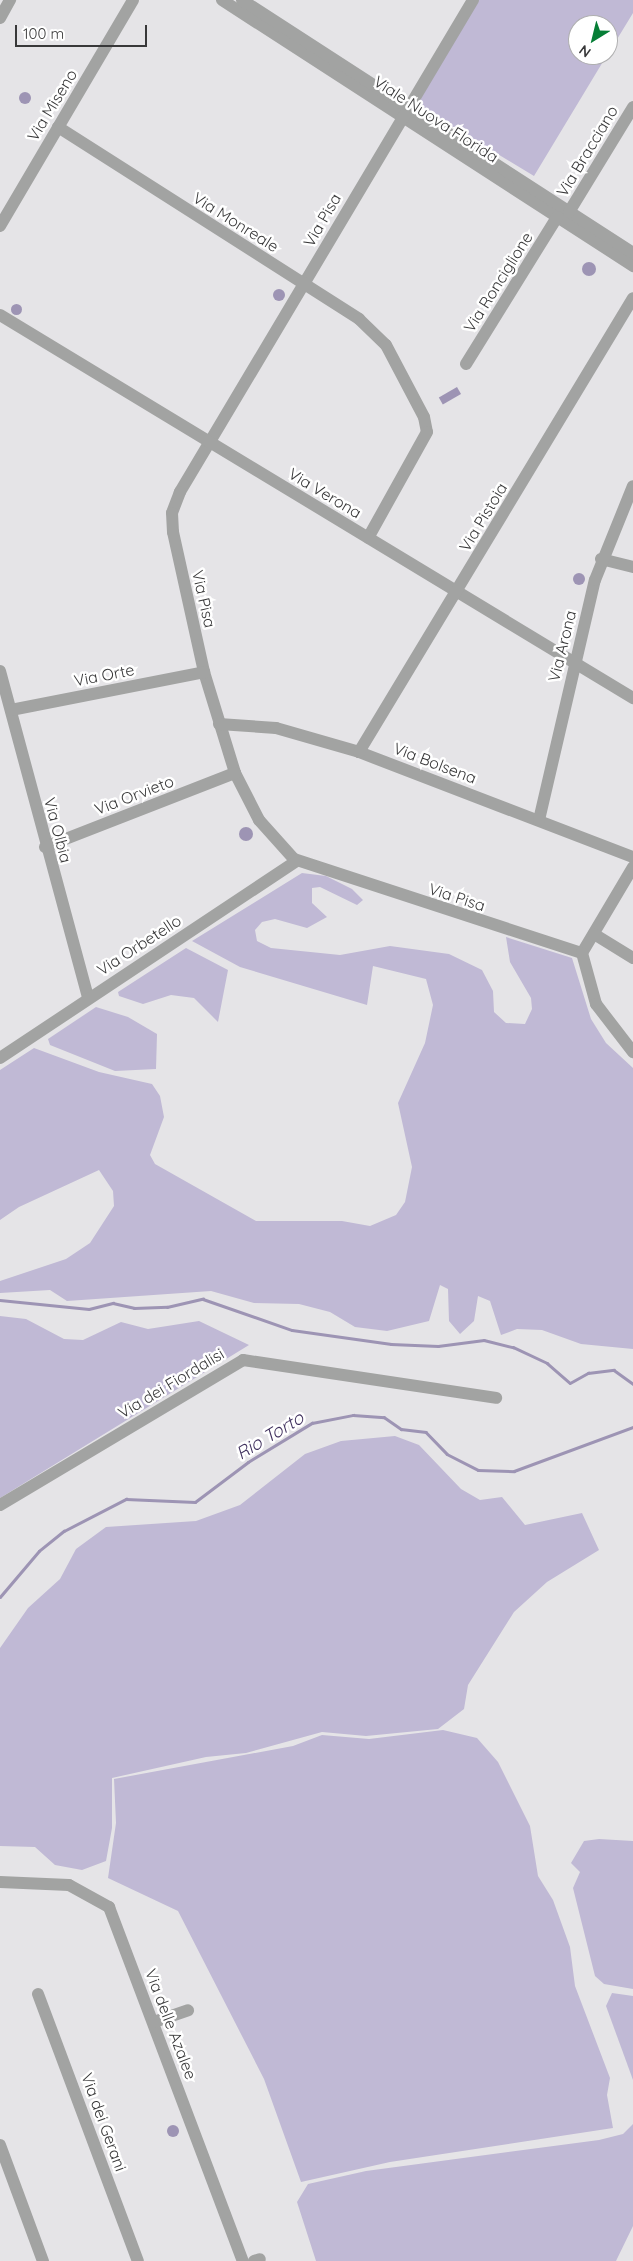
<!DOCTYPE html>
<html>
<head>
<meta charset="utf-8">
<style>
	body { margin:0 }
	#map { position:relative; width:633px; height:2261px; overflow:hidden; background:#e5e4e7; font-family:Quicksand,sans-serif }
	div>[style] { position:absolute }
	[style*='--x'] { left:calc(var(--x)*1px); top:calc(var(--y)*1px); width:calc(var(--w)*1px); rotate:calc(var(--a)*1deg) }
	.green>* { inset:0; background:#c0b9d5 }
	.water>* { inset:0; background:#9d94b4; transform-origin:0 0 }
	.round { border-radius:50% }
	.stream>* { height:2.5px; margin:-1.25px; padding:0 1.25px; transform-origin:1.25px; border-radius:1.25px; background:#9d94b4 }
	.minor>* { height:12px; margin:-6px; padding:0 6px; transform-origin:6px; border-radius:6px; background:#a2a3a2 }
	span { translate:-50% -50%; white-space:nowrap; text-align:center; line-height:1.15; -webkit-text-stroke:5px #fff; paint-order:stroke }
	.street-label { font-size:16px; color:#383839 }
	.water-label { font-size:18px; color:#40315e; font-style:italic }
	.north { position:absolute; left:568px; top:15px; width:50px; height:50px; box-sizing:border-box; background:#fff; border:1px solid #afafb0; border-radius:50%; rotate:216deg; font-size:14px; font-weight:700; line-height:20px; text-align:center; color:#383839 }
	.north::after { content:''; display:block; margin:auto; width:18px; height:22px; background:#067e36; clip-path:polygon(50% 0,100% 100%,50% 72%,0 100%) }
	.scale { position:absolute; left:15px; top:25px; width:132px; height:22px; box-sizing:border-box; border:2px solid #383839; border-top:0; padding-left:6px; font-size:15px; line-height:18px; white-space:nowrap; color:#383839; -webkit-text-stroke:4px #fff; paint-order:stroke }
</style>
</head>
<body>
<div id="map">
	<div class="green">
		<i style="clip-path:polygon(477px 0,633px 0,633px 13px,608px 54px,608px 25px,578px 25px,578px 55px,607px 55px,534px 176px,415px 104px)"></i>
		<i style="clip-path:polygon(302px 873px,326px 876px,352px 889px,363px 900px,357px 905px,320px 887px,312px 888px,312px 903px,327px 917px,307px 928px,275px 919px,262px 922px,255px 930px,257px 941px,271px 948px,340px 955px,390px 946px,449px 954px,482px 970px,493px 991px,494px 1012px,506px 1023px,525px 1024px,532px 1009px,531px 998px,510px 962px,506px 937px,572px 958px,591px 1019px,606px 1043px,633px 1068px,633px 1349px,581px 1344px,542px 1330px,517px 1329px,501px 1335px,490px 1301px,478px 1296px,474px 1321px,460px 1334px,449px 1321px,448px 1289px,440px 1285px,429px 1321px,387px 1331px,355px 1327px,330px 1312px,299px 1304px,254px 1303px,211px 1291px,67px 1301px,50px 1290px,0 1293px,0 1281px,66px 1259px,90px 1243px,114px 1206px,113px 1191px,99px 1170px,19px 1207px,0 1220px,0 1070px,34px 1048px,99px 1072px,152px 1084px,160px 1096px,164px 1117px,150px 1155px,155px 1164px,256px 1221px,342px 1221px,370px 1226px,396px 1215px,405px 1202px,412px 1167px,398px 1103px,425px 1043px,433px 1005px,426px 979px,373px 966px,367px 1005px,240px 967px,192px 941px)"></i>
		<i style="clip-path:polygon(186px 948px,228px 970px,218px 1022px,194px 998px,171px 995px,143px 1004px,119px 996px,118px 992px)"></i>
		<i style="clip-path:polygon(96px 1007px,128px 1017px,157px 1034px,156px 1069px,115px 1071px,50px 1045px,48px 1039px)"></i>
		<i style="clip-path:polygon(0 1316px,26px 1319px,64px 1339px,83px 1340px,121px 1322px,148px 1329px,199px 1321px,249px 1345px,0 1498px)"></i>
		<i style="clip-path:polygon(395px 1436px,419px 1445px,461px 1489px,480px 1500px,502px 1497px,525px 1525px,582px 1513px,599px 1550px,547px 1582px,514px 1612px,468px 1685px,464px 1709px,438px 1729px,366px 1736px,322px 1732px,246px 1753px,206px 1757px,112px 1778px,112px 1828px,106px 1861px,82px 1870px,55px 1865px,35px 1847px,0 1846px,0 1648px,28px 1608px,60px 1579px,76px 1549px,106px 1527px,196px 1521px,240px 1505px,305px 1454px,341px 1441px)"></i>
		<i style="clip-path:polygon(443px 1730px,477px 1738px,498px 1762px,530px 1826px,538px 1876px,553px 1900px,570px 1947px,575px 1986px,610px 2078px,607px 2095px,613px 2128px,390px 2162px,301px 2182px,264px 2079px,178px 1911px,108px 1878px,116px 1823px,114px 1779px,293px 1746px,322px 1735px,369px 1739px)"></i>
		<i style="clip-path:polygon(599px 1839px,633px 1841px,633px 1989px,604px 1984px,595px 1976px,573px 1888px,580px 1872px,571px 1863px,584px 1841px)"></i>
		<i style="clip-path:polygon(612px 1993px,633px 1996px,633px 2080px,606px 2006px)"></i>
		<i style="clip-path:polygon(633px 2124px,633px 2226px,616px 2261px,316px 2261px,297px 2202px,308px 2184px,366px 2171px,599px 2140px,623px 2134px)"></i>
	</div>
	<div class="water">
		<i class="round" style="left:19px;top:92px;width:12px;height:12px"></i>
		<i class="round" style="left:582px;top:262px;width:14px;height:14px"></i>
		<i class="round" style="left:273px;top:289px;width:12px;height:12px"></i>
		<i class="round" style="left:10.5px;top:303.5px;width:11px;height:11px"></i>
		<i style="left:457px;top:387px;width:8px;height:21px;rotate:60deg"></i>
		<i class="round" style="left:573px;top:573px;width:12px;height:12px"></i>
		<i class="round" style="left:239px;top:827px;width:14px;height:14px"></i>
		<i class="round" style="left:167px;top:2125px;width:12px;height:12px"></i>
	</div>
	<div class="stream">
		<i style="--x:0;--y:1300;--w:89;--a:5.8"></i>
		<i style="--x:89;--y:1309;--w:25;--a:-14"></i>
		<i style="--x:113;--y:1303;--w:22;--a:13"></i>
		<i style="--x:134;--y:1308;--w:33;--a:-2"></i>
		<i style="--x:167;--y:1307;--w:37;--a:-13"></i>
		<i style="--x:203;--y:1299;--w:94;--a:19.2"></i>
		<i style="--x:292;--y:1330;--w:100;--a:8"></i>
		<i style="--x:391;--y:1344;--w:47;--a:2.4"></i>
		<i style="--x:438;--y:1346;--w:46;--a:-7.4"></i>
		<i style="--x:484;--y:1340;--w:30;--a:14"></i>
		<i style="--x:513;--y:1347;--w:38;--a:25"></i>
		<i style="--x:547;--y:1363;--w:30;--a:41"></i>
		<i style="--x:570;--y:1383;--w:21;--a:-29"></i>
		<i style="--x:588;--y:1373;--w:26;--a:-7"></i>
		<i style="--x:614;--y:1370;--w:24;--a:36"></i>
		<i style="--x:0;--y:1597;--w:60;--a:-49.7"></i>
		<i style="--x:39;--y:1551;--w:32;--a:-39"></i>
		<i style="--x:64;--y:1531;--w:70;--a:-27.3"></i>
		<i style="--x:126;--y:1499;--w:69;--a:2.5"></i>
		<i style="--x:195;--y:1502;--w:66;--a:-37"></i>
		<i style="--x:248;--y:1462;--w:75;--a:-31.4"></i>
		<i style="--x:312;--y:1423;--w:42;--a:-11"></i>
		<i style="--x:353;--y:1415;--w:31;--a:4"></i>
		<i style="--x:384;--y:1417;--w:21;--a:35"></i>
		<i style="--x:401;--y:1429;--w:25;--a:7"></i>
		<i style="--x:426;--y:1432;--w:30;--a:46"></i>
		<i style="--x:447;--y:1454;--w:35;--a:27"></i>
		<i style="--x:478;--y:1470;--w:36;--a:2"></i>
		<i style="--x:514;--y:1471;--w:127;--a:-20.3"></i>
	</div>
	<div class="minor">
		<i style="--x:222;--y:0;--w:490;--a:32.9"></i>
		<i style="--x:242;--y:0;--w:466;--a:32.9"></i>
		<i style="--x:473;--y:0;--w:573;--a:120.78"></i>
		<i style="--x:180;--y:492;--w:22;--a:111"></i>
		<i style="--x:172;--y:513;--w:19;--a:87"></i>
		<i style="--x:173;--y:532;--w:143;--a:77.5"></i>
		<i style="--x:204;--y:672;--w:106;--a:72.9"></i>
		<i style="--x:235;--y:773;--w:53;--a:62.9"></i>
		<i style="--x:259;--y:820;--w:52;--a:48.1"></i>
		<i style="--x:294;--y:859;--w:303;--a:18.1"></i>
		<i style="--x:582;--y:953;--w:100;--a:-59.3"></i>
		<i style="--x:0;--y:18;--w:21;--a:-61"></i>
		<i style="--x:58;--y:127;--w:357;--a:32.5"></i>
		<i style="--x:359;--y:319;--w:37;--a:44"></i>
		<i style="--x:386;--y:345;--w:81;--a:62.2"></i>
		<i style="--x:424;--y:417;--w:15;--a:79"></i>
		<i style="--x:427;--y:432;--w:121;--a:119.1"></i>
		<i style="--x:569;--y:212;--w:123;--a:-58.6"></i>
		<i style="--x:0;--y:226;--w:262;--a:-59.5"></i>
		<i style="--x:0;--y:315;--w:740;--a:31.18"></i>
		<i style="--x:466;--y:364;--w:173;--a:-58.2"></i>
		<i style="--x:601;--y:559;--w:33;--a:14"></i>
		<i style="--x:0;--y:671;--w:338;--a:74.9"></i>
		<i style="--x:11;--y:710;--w:197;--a:-11.1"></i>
		<i style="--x:219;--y:724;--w:57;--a:4"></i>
		<i style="--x:276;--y:728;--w:86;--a:16.1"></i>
		<i style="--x:359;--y:752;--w:293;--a:21"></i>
		<i style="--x:359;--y:752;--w:530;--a:-58.89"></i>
		<i style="--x:539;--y:820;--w:246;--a:-76.9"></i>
		<i style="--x:595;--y:580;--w:101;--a:-68"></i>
		<i style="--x:45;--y:847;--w:204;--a:-21.3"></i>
		<i style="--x:594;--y:934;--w:46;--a:31.6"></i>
		<i style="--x:582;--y:953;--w:53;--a:74.6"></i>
		<i style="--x:596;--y:1004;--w:61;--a:52.4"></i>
		<i style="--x:0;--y:1058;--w:356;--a:-33.6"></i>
		<i style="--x:0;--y:1505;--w:283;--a:-30.8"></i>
		<i style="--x:243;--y:1360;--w:256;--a:8.5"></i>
		<i style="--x:0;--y:1882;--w:69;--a:2.5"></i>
		<i style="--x:69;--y:1885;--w:46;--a:28.8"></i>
		<i style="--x:109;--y:1907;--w:379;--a:69.3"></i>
		<i style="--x:38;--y:1994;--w:285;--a:69.5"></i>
		<i style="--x:154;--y:2022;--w:36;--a:-19"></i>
		<i style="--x:0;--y:2145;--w:124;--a:69.7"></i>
		<i style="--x:254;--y:2261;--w:6;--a:-18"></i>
	</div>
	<div class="street-label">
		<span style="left:52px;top:105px;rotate:-59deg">Via Miseno</span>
		<span style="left:436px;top:119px;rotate:33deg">Viale Nuova Florida</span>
		<span style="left:587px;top:151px;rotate:-59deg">Via Bracciano</span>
		<span style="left:322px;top:220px;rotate:-60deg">Via Pisa</span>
		<span style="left:236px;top:222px;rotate:32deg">Via Monreale</span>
		<span style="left:498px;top:282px;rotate:-58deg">Via Ronciglione</span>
		<span style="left:325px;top:493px;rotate:31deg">Via Verona</span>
		<span style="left:483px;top:517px;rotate:-59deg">Via Pistoia</span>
		<span style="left:204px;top:599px;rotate:77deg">Via Pisa</span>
		<span style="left:562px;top:646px;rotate:-76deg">Via Arona</span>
		<span style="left:104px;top:675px;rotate:-11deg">Via Orte</span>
		<span style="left:435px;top:763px;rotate:21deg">Via Bolsena</span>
		<span style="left:134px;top:795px;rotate:-21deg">Via Orvieto</span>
		<span style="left:58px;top:830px;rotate:75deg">Via Olbia</span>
		<span style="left:457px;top:897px;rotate:18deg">Via Pisa</span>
		<span style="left:139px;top:945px;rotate:-33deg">Via Orbetello</span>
		<span style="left:171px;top:1383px;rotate:-31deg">Via dei Fiordalisi</span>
		<span style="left:171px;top:2024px;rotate:69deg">Via delle Azalee</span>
		<span style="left:104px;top:2122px;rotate:70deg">Via dei Gerani</span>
	</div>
	<div class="water-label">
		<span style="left:270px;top:1436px;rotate:-31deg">Rio Torto</span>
	</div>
	<div class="north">N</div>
	<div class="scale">100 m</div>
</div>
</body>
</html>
